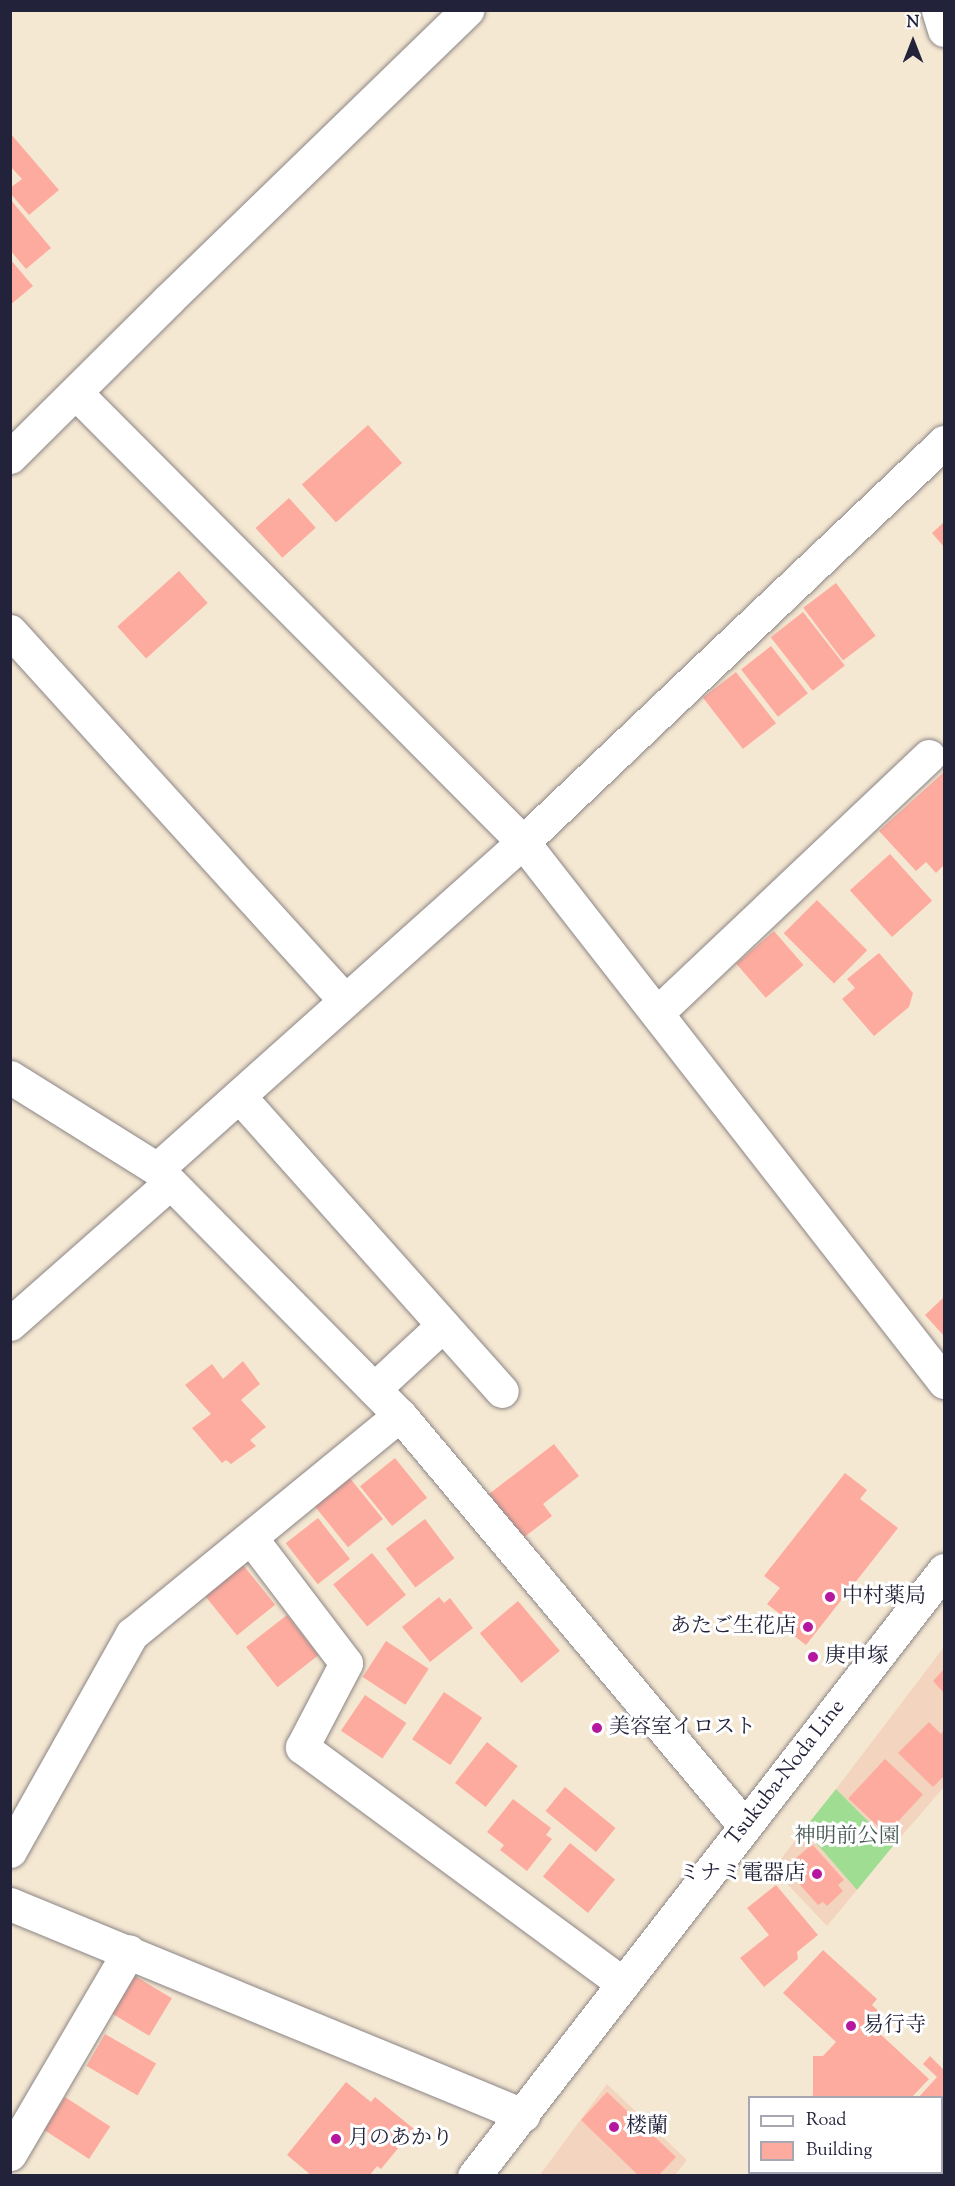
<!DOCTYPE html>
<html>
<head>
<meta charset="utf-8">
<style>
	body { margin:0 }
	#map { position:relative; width:955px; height:2186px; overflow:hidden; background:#f5e8d2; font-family:"Sorts Mill Goudy","Noto Serif JP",serif }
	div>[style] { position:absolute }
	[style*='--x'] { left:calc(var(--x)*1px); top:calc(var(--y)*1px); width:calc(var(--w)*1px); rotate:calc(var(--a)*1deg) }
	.built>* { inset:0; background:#f3d4be }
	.green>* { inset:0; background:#9edd92 }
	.building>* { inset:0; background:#feab9f; transform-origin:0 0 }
	.roads { filter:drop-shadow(0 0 2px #8c8586) drop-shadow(0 0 2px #8c8586) }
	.minor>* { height:33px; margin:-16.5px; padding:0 16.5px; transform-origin:16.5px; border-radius:16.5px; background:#fff }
	.major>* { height:33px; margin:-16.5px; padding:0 16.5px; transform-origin:16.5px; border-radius:16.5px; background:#fff }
	.dots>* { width:16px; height:16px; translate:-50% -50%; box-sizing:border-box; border:3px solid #fff; border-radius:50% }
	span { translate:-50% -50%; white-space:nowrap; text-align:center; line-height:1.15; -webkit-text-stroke:6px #fff; paint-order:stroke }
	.poi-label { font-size:21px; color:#22223b }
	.left { translate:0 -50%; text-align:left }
	.right { translate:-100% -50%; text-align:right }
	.street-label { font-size:21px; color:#22223b }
	.park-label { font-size:21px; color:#475a55 }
	.frame { position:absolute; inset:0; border:12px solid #22223b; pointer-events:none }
	.legend { position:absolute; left:748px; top:2096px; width:195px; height:78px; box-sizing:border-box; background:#fff; border:2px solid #a7a7b1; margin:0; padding:8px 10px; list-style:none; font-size:18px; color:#22223b }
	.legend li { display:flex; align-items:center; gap:12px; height:30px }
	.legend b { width:30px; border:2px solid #a7a7b1 }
	.north { position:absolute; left:883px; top:12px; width:60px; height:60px; -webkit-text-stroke:4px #fff; paint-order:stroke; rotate:0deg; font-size:16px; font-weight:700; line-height:24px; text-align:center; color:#22223b }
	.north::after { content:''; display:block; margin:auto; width:21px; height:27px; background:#22223b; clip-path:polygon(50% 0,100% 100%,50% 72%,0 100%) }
</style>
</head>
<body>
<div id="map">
	<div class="built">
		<i style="clip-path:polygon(944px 1647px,944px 1787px,893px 1846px,836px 1789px)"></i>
		<i style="clip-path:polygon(804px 1829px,857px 1890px,827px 1926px,773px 1869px)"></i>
		<i style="clip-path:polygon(607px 2084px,687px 2160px,675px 2175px,539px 2176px)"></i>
	</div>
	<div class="green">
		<i style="clip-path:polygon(836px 1789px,893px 1846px,857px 1890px,804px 1829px)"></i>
	</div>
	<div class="building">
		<i style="clip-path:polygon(10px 133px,59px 190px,29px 215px,10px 193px,10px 188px,22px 179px,10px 166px)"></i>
		<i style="clip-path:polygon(10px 199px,51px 248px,26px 269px,10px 250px)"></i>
		<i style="clip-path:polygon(10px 259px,33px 286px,10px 305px)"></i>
		<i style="left:368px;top:425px;width:51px;height:89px;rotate:48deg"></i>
		<i style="left:289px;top:498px;width:40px;height:45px;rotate:48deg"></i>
		<i style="clip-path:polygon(944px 522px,944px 547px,932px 533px)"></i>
		<i style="left:179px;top:571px;width:43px;height:83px;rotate:48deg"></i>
		<i style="left:836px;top:583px;width:66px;height:41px;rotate:53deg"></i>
		<i style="left:803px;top:612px;width:68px;height:41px;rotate:52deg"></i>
		<i style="left:771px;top:646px;width:60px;height:38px;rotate:52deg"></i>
		<i style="left:736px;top:672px;width:65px;height:42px;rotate:52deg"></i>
		<i style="clip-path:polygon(944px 772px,944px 865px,936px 873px,926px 862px,916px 871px,879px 831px)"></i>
		<i style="left:890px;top:854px;width:63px;height:54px;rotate:48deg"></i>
		<i style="left:817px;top:900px;width:71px;height:47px;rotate:45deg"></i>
		<i style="left:774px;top:931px;width:45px;height:50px;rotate:49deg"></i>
		<i style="clip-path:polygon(879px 953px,913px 993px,909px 1007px,874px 1036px,842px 999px,855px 988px,847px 979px)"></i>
		<i style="clip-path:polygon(944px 1297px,944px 1336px,925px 1315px)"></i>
		<i style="clip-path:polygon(243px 1361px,260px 1384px,241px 1400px,266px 1427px,250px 1440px,256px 1446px,231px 1464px,226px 1460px,222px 1463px,192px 1428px,211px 1414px,185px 1385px,212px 1364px,223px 1379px)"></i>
		<i style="clip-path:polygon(554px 1444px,579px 1476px,543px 1504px,552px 1516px,523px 1538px,489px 1494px)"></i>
		<i style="left:395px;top:1458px;width:51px;height:45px;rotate:51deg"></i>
		<i style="clip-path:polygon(845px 1473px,867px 1490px,860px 1499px,898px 1528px,806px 1645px,780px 1625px,785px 1618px,767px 1604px,780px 1588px,764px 1576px)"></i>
		<i style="left:349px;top:1477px;width:54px;height:45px;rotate:51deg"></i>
		<i style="left:318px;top:1518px;width:52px;height:41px;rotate:52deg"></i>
		<i style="left:425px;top:1519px;width:49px;height:49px;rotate:53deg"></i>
		<i style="left:372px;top:1553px;width:54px;height:50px;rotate:51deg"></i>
		<i style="left:243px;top:1565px;width:51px;height:49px;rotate:51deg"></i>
		<i style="clip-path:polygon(439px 1597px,444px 1603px,450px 1598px,473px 1628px,430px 1662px,402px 1627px)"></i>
		<i style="left:518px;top:1601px;width:65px;height:50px;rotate:50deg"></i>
		<i style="left:287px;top:1615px;width:51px;height:52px;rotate:52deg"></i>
		<i style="left:386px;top:1641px;width:51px;height:43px;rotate:33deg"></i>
		<i style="clip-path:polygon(944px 1669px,944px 1693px,933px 1681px)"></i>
		<i style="left:444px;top:1692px;width:46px;height:57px;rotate:34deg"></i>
		<i style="left:365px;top:1695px;width:50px;height:43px;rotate:34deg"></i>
		<i style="clip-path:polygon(929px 1722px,941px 1734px,944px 1730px,944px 1776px,933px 1787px,898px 1753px)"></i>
		<i style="left:487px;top:1742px;width:39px;height:52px;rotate:38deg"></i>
		<i style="left:885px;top:1759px;width:52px;height:54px;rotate:43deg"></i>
		<i style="left:565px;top:1787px;width:65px;height:31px;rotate:39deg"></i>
		<i style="clip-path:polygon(513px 1799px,551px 1828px,546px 1835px,552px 1839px,527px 1871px,500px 1850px,504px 1845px,487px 1832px)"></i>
		<i style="left:570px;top:1843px;width:58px;height:43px;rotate:39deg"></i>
		<i style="clip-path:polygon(812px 1844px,844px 1880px,838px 1885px,843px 1891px,827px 1906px,823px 1902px,818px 1905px,785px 1868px)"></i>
		<i style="clip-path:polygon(776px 1885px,818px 1935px,797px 1952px,798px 1959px,764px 1987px,740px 1958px,769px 1935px,747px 1908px)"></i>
		<i style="clip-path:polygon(823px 1950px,877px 1999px,872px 2005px,888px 2020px,878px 2032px,929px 2079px,911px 2098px,811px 2098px,813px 2095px,813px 2056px,823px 2056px,836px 2042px,783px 1993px)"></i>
		<i style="left:135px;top:1976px;width:43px;height:44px;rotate:31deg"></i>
		<i style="left:105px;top:2034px;width:59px;height:37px;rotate:30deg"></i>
		<i style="clip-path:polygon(930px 2056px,944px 2070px,944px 2176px,919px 2176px,916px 2172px,942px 2172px,942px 2098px,918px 2098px,937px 2077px,923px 2064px)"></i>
		<i style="clip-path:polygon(346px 2082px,371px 2102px,375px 2097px,414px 2129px,381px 2169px,377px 2166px,369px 2176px,312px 2176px,287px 2155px)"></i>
		<i style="clip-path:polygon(607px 2092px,676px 2157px,658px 2176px,639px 2176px,581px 2120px)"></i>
		<i style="left:65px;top:2097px;width:54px;height:39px;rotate:33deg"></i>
	</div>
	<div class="roads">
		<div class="minor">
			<i style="--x:938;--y:10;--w:21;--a:73"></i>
			<i style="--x:76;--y:393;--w:634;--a:45.13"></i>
			<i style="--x:523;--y:842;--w:685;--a:52.06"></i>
			<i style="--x:10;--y:457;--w:223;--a:-44.8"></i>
			<i style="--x:168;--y:300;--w:417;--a:-44.1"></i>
			<i style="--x:10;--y:631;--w:498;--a:47.8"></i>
			<i style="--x:657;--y:1013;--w:374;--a:-43.4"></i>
			<i style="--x:10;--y:1077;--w:173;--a:32"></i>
			<i style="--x:157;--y:1169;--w:346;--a:45.4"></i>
			<i style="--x:400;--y:1415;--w:535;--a:50"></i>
			<i style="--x:239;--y:1096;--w:395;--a:48.3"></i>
			<i style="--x:157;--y:1169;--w:491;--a:-41.8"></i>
			<i style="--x:523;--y:842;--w:581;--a:-43.53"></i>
			<i style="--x:10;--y:1324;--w:213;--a:-41.4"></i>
			<i style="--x:374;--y:1389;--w:94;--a:-42.8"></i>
			<i style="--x:251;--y:1538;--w:157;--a:52.8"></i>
			<i style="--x:346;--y:1663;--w:95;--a:117.6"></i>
			<i style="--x:302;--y:1747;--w:399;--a:36.4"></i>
			<i style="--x:10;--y:1851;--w:249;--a:-60.7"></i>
			<i style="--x:132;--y:1634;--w:346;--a:-39.3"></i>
			<i style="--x:10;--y:1904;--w:555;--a:22.36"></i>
			<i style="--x:10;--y:2154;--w:235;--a:-59.6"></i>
		</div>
		<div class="major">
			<i style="--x:474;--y:2176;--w:767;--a:-52.2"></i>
		</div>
	</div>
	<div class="dots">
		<i style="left:830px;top:1597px;background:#b5179e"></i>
		<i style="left:808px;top:1627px;background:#b5179e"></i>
		<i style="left:813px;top:1657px;background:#b5179e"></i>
		<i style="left:597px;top:1728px;background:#b5179e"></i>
		<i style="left:817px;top:1874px;background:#b5179e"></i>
		<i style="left:851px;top:2026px;background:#b5179e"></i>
		<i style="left:614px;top:2127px;background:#b5179e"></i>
		<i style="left:336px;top:2139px;background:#b5179e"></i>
	</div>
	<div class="poi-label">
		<span class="left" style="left:842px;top:1597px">中村薬局</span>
		<span class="right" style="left:796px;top:1627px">あたご生花店</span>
		<span class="left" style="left:825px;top:1657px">庚申塚</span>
		<span class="left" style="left:609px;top:1728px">美容室イロスト</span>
		<span class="right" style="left:805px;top:1874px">ミナミ電器店</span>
		<span class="left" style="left:863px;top:2026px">易行寺</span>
		<span class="left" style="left:626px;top:2127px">楼蘭</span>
		<span class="left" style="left:348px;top:2139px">月のあかり</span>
	</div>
	<div class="street-label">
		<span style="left:786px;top:1773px;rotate:-52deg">Tsukuba-Noda Line</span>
	</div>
	<div class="park-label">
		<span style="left:847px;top:1837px">神明前公園</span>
	</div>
	<div class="frame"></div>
	<ul class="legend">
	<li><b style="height:8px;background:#fff"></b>Road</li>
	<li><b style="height:16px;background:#feab9f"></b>Building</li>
	</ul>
	<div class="north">N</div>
</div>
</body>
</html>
